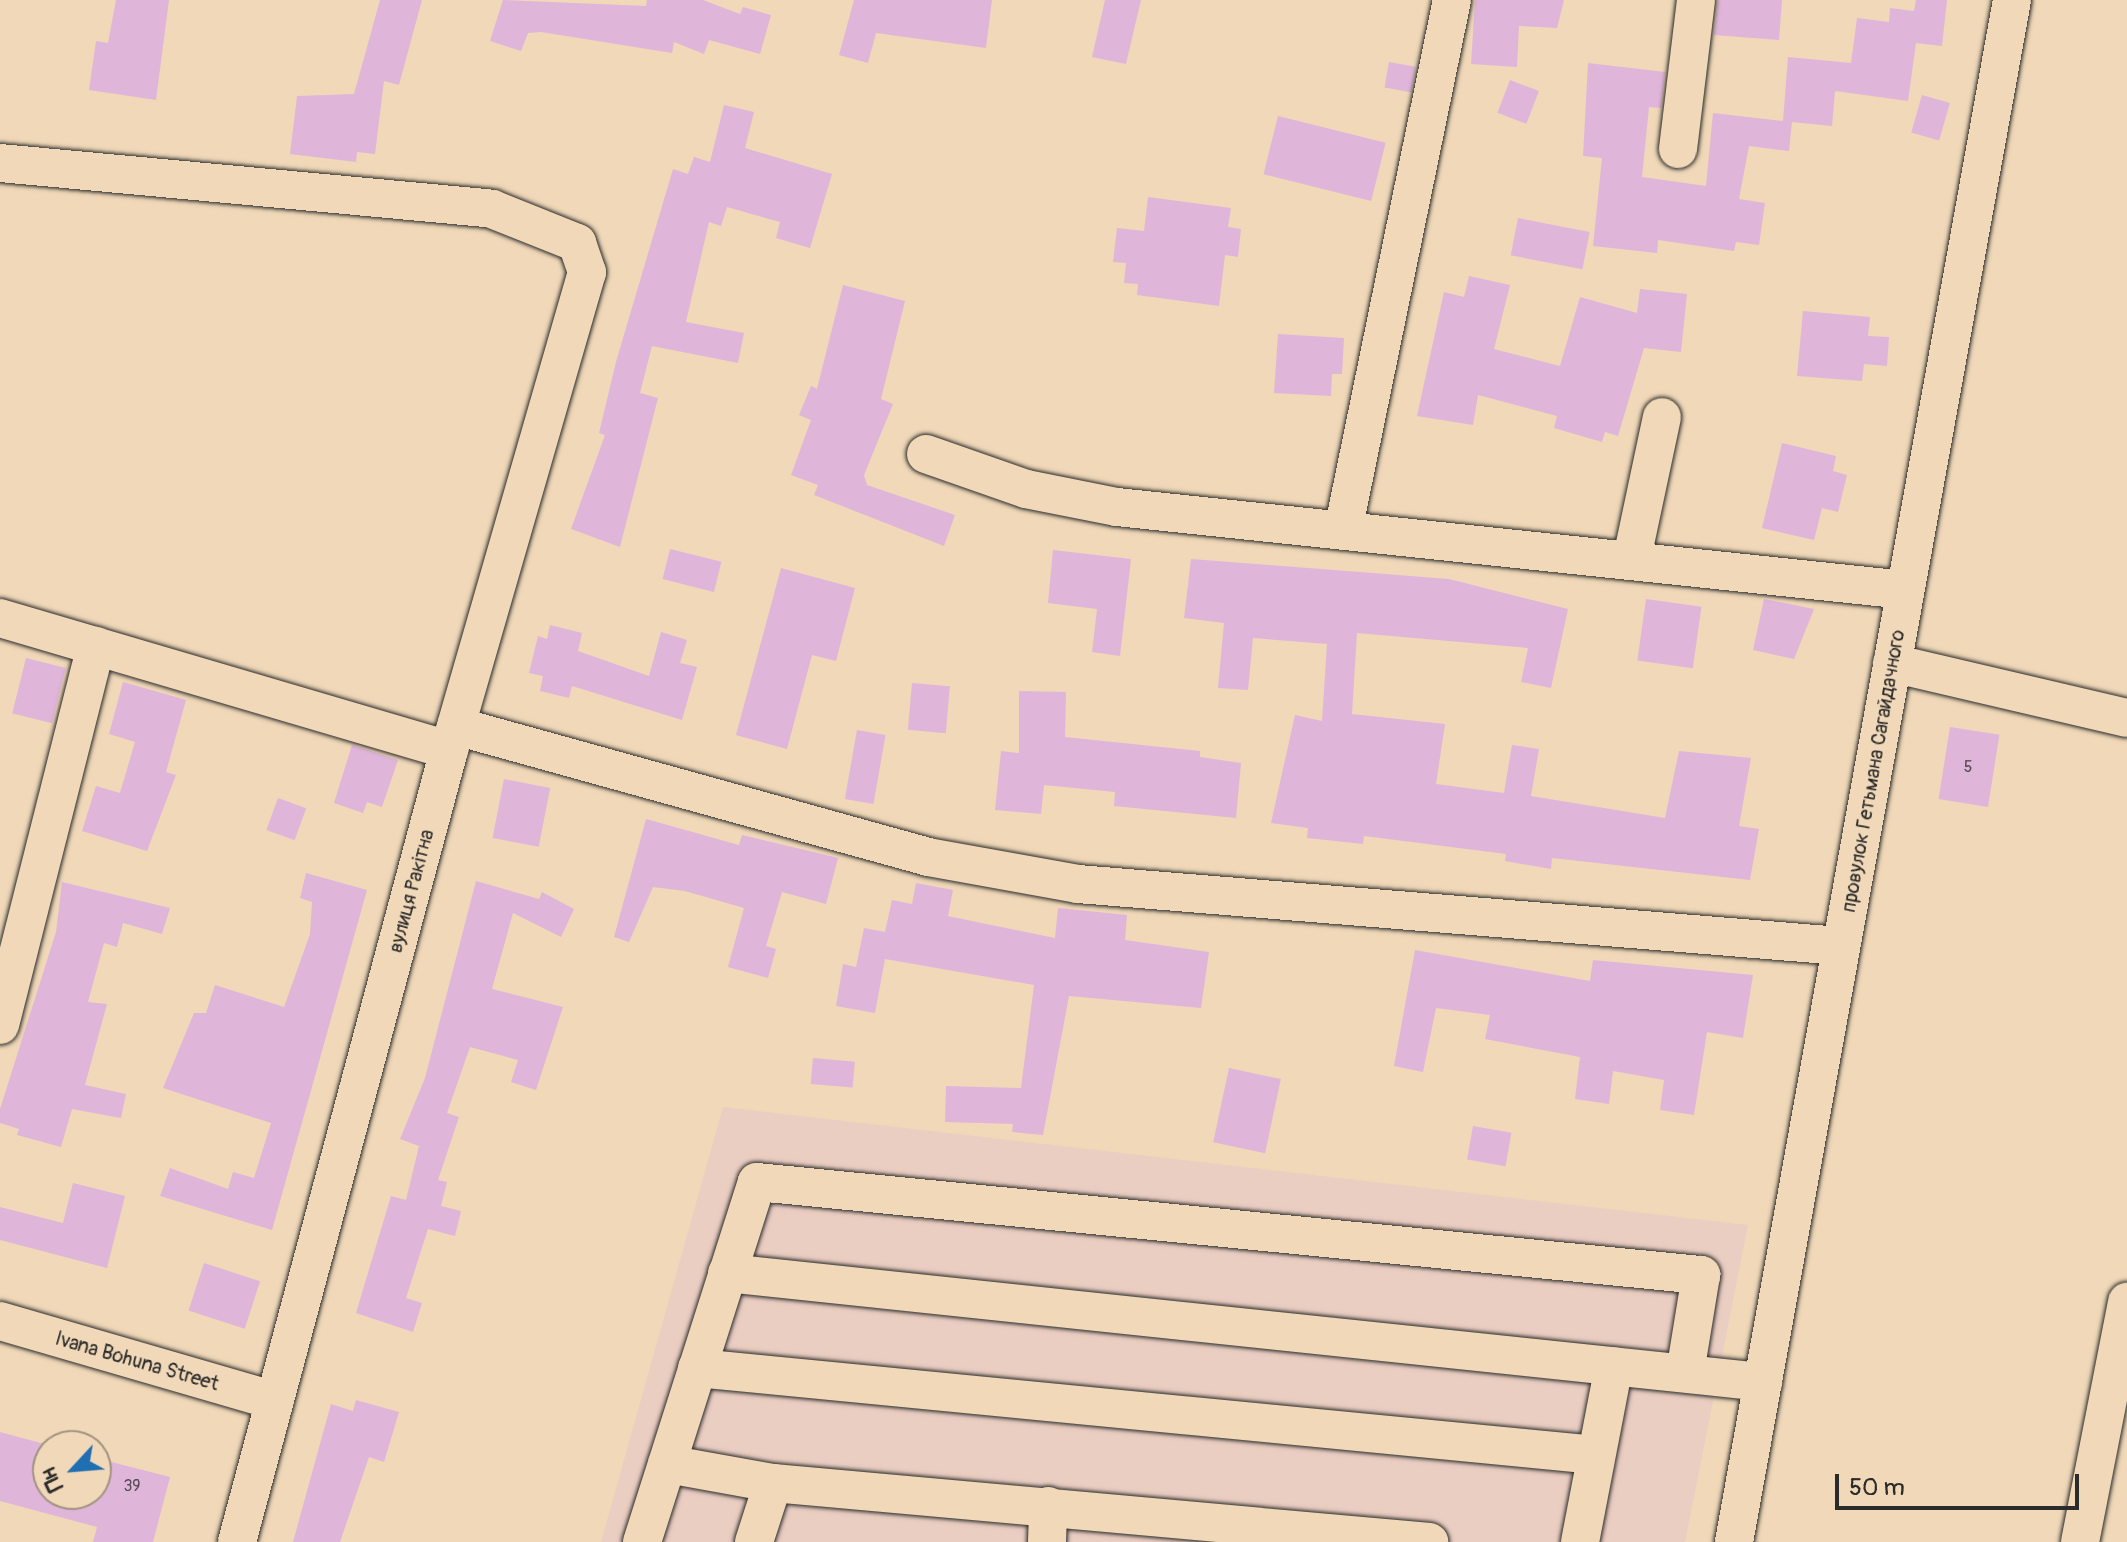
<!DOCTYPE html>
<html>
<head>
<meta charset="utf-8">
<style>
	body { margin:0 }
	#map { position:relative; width:2127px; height:1542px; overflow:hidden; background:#f0d8b8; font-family:Pangolin,sans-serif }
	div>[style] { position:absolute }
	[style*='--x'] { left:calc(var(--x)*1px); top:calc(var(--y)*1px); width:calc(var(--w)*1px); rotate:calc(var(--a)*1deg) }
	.built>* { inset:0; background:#ebcec2 }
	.building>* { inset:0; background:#e0b5da; transform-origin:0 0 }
	.roads { filter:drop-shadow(0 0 2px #2b2b2b) drop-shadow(0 0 2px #2b2b2b) }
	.minor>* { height:38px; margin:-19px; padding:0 19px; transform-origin:19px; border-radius:19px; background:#f0d8b8 }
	span { translate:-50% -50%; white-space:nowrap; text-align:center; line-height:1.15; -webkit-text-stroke:6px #f0d8b8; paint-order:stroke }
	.number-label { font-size:16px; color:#584e57 }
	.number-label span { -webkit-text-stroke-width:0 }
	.street-label { font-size:20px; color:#2b2b2b }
	.north { position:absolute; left:32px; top:1430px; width:80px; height:80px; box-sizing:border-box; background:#f0d8b8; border:2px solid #a19380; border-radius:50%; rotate:244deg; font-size:22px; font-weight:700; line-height:32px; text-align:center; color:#2b2b2b }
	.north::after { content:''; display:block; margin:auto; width:28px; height:36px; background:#1f6fb2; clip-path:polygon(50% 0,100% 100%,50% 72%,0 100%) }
	.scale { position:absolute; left:1835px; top:1474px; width:244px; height:36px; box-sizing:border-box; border:4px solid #2b2b2b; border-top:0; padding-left:10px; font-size:24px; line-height:28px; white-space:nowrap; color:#2b2b2b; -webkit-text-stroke:6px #f0d8b8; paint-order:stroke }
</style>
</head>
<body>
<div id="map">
	<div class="built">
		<i style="clip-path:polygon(723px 1107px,1748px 1225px,1685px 1542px,601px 1542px)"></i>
	</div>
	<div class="building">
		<i style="clip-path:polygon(116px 0,169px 0,156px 100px,89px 90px,96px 41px,108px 43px)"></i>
		<i style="clip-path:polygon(380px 0,422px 0,399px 85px,384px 81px,375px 154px,357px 152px,356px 162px,290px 154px,297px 96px,354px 94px)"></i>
		<i style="clip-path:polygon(503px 0,646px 6px,647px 0,703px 0,740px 14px,743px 7px,771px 15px,760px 54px,709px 40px,704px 54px,674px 42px,672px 53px,541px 32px,528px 33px,521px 51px,490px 41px)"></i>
		<i style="clip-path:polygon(854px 0,992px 0,986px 48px,876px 33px,868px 63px,839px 55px)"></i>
		<i style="clip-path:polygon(1105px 0,1141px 0,1126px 64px,1092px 57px)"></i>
		<i style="clip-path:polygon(1475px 0,1564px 0,1557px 28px,1519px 26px,1517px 67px,1471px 64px)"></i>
		<i style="clip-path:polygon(1718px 0,1782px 0,1779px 40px,1714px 35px)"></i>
		<i style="clip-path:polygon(1916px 0,1947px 0,1942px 46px,1916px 43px,1908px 101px,1835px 91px,1832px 126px,1792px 122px,1789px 151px,1749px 146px,1739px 199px,1765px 203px,1759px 245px,1736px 242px,1734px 251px,1658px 240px,1657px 253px,1593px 246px,1602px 158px,1583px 156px,1588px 63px,1665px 72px,1661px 108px,1649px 107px,1642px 177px,1706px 186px,1713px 113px,1783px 121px,1788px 57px,1851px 63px,1857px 18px,1889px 22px,1890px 8px,1914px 11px)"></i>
		<i style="left:1389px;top:62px;width:27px;height:26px;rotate:10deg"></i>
		<i style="left:1510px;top:80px;width:31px;height:35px;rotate:21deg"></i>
		<i style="left:1922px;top:95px;width:29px;height:39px;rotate:16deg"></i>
		<i style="clip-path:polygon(724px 105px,754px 112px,745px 148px,832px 174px,810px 248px,776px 238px,780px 222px,727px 207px,721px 226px,709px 222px,686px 322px,744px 333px,738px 363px,652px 346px,640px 393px,658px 398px,620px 547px,571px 529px,605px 435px,599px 433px,616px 362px,673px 169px,688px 174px,694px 157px,710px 162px)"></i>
		<i style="left:1278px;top:116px;width:111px;height:60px;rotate:14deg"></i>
		<i style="clip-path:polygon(1148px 197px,1231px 208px,1228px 227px,1241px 229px,1238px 257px,1225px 255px,1219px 306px,1137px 295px,1138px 284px,1124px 283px,1126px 263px,1113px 262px,1117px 228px,1144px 231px)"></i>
		<i style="left:1518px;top:218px;width:73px;height:38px;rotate:11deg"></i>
		<i style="clip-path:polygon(1469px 276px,1510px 285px,1494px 349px,1560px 366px,1580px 297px,1637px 313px,1640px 289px,1687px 294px,1681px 352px,1644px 348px,1618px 436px,1605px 432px,1602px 442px,1554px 428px,1557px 416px,1478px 395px,1473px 425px,1417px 416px,1444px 292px,1464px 297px)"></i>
		<i style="clip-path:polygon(843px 285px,905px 301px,881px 399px,893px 404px,864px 475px,867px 485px,955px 515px,944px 546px,814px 495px,818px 485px,791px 475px,811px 420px,799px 415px,811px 386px,817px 389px)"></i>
		<i style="clip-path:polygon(1803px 311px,1870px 317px,1868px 336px,1889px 337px,1887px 366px,1864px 364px,1862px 381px,1797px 376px)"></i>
		<i style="clip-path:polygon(1278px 334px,1344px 338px,1342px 374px,1332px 374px,1331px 396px,1274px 393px)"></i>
		<i style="clip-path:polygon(1782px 443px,1836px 456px,1833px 471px,1847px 475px,1838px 512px,1822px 508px,1814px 540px,1762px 528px)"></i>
		<i style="left:670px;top:549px;width:53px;height:31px;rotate:14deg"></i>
		<i style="clip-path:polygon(1053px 550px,1131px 559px,1120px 656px,1092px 652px,1097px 609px,1048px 603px)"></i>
		<i style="clip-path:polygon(1191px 559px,1449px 579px,1568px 609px,1551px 688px,1521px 682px,1528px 648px,1357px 633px,1352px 714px,1445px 724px,1436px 784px,1504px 793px,1512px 745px,1539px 749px,1531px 796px,1665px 818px,1679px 751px,1751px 758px,1739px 826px,1759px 829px,1750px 880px,1552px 858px,1551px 869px,1505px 861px,1506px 854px,1364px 836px,1363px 844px,1307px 838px,1308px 828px,1271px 823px,1295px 715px,1322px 721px,1327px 644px,1253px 638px,1248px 690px,1218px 688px,1224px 623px,1184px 618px)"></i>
		<i style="clip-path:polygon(781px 568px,855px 588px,836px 661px,812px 655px,787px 749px,736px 735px)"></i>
		<i style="left:1646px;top:599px;width:56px;height:62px;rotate:8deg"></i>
		<i style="clip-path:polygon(1764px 599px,1814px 609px,1794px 659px,1753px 650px)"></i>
		<i style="clip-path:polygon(550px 625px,582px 633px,578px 651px,649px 676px,661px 632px,687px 640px,680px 663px,697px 667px,682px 720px,572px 686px,569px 698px,540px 691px,543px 676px,529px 673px,538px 636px,547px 639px)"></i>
		<i style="left:26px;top:658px;width:41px;height:57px;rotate:14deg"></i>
		<i style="clip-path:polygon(123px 682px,186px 700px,166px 772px,176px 775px,147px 851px,82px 831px,96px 786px,120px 793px,135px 742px,109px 734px)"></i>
		<i style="left:912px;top:683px;width:38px;height:47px;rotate:5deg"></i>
		<i style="clip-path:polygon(1019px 691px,1066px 692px,1065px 737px,1200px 751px,1200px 757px,1241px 763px,1236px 818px,1114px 806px,1115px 792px,1044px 785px,1041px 814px,995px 810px,1001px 751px,1019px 753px)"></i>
		<i style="left:1950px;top:727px;width:50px;height:73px;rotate:9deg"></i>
		<i style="left:857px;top:730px;width:29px;height:70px;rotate:10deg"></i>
		<i style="clip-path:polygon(352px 745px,398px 760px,382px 807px,367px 802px,363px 813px,334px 803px)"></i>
		<i style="left:504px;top:779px;width:47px;height:60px;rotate:11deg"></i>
		<i style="left:278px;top:798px;width:30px;height:34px;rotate:20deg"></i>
		<i style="clip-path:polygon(646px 819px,739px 845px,742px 835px,838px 858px,826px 904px,782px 892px,766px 946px,776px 949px,768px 978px,728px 967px,744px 908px,685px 891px,653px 887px,629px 942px,614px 937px)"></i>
		<i style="clip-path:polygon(306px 873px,367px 890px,272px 1230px,160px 1196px,170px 1168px,228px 1189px,233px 1172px,254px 1178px,271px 1123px,163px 1088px,194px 1013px,206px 1013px,215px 985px,284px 1007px,310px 934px,312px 902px,300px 898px)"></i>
		<i style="clip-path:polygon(476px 881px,539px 899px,542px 892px,574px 909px,561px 937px,513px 913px,492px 989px,563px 1007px,536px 1090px,511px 1082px,518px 1060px,470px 1047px,447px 1113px,459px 1117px,438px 1180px,447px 1182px,441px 1206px,461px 1211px,455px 1236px,428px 1229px,406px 1298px,422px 1303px,413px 1332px,356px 1313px,391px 1196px,406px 1200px,419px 1146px,400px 1139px,425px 1078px)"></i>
		<i style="clip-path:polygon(62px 882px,170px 908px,162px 934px,123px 923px,117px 947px,104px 943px,88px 1002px,107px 1004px,85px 1085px,126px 1094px,121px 1118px,72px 1109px,61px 1147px,17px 1135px,19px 1129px,0 1123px,0 1109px,56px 932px)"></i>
		<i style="clip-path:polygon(916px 883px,953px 890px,948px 916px,1055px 938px,1058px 908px,1127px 915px,1125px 940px,1209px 952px,1201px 1008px,1069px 996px,1043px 1135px,1012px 1132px,1013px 1124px,945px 1122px,946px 1086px,1021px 1088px,1034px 985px,885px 959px,875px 1013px,836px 1006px,843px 964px,856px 967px,864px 928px,885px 932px,892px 900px,912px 904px)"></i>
		<i style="clip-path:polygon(1415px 950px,1590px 981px,1593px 960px,1753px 975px,1743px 1038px,1707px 1032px,1694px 1115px,1660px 1110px,1664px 1080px,1613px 1071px,1609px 1104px,1575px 1099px,1580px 1057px,1485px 1039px,1490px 1015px,1436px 1008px,1423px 1072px,1394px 1066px)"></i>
		<i style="left:813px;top:1058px;width:42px;height:26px;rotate:5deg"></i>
		<i style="left:1229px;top:1068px;width:53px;height:76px;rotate:12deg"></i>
		<i style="left:1473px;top:1126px;width:39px;height:34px;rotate:10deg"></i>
		<i style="clip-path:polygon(73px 1183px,125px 1196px,107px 1268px,0 1240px,0 1207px,63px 1223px)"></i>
		<i style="left:204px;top:1263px;width:59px;height:50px;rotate:18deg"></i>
		<i style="clip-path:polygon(356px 1400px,399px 1412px,384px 1462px,369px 1457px,340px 1542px,293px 1542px,331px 1404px,353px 1411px)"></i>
		<i style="clip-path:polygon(0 1432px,52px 1446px,48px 1494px,96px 1494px,96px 1458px,170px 1477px,153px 1542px,93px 1542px,97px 1527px,0 1501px)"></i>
	</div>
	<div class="roads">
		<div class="minor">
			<i style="--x:1678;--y:149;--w:150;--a:-83.1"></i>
			<i style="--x:0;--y:163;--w:494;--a:5.3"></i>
			<i style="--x:492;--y:209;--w:92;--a:21.8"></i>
			<i style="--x:577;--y:243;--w:31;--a:71"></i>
			<i style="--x:587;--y:272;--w:498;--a:106.1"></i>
			<i style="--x:449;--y:750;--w:820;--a:104.99"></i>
			<i style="--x:926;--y:454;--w:106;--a:19.3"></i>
			<i style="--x:1026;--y:489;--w:93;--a:11.2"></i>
			<i style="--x:1117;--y:507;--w:792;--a:6.01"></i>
			<i style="--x:1344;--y:526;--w:537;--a:-78.4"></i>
			<i style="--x:1632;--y:558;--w:144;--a:-78"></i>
			<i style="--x:0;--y:618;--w:468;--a:16.4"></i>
			<i style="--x:1892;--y:663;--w:241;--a:13.2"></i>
			<i style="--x:456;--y:726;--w:490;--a:15.5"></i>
			<i style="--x:928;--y:857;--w:152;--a:10.2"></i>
			<i style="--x:1078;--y:884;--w:766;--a:4.65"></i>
			<i style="--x:0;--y:1025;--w:391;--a:-75.8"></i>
			<i style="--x:727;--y:1273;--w:1042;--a:6.01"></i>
			<i style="--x:0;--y:1321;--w:286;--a:16.2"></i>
			<i style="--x:697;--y:1368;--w:903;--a:5.53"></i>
			<i style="--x:667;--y:1464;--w:108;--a:10.2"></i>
			<i style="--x:773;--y:1483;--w:659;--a:5.14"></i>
			<i style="--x:642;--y:1542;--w:378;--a:-72.3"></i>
			<i style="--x:757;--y:1182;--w:949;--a:5.63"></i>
			<i style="--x:1701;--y:1275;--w:99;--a:99.3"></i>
			<i style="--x:754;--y:1542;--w:62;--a:-72.1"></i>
			<i style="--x:1047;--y:1542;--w:36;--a:-88"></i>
			<i style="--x:1580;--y:1542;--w:179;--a:-79.1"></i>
			<i style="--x:1734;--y:1542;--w:1567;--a:-79.78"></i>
			<i style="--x:2080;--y:1542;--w:245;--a:-78.9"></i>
		</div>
	</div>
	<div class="number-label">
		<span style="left:1968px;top:767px">5</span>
		<span style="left:132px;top:1486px">39</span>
	</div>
	<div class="street-label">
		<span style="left:1873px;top:771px;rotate:-80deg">провулок Гетьмана Сагайдачного</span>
		<span style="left:411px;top:891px;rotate:-75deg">вулиця Ракітна</span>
		<span style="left:137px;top:1361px;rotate:16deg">Ivana Bohuna Street</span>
	</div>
	<div class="north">Пн</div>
	<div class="scale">50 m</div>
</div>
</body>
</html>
